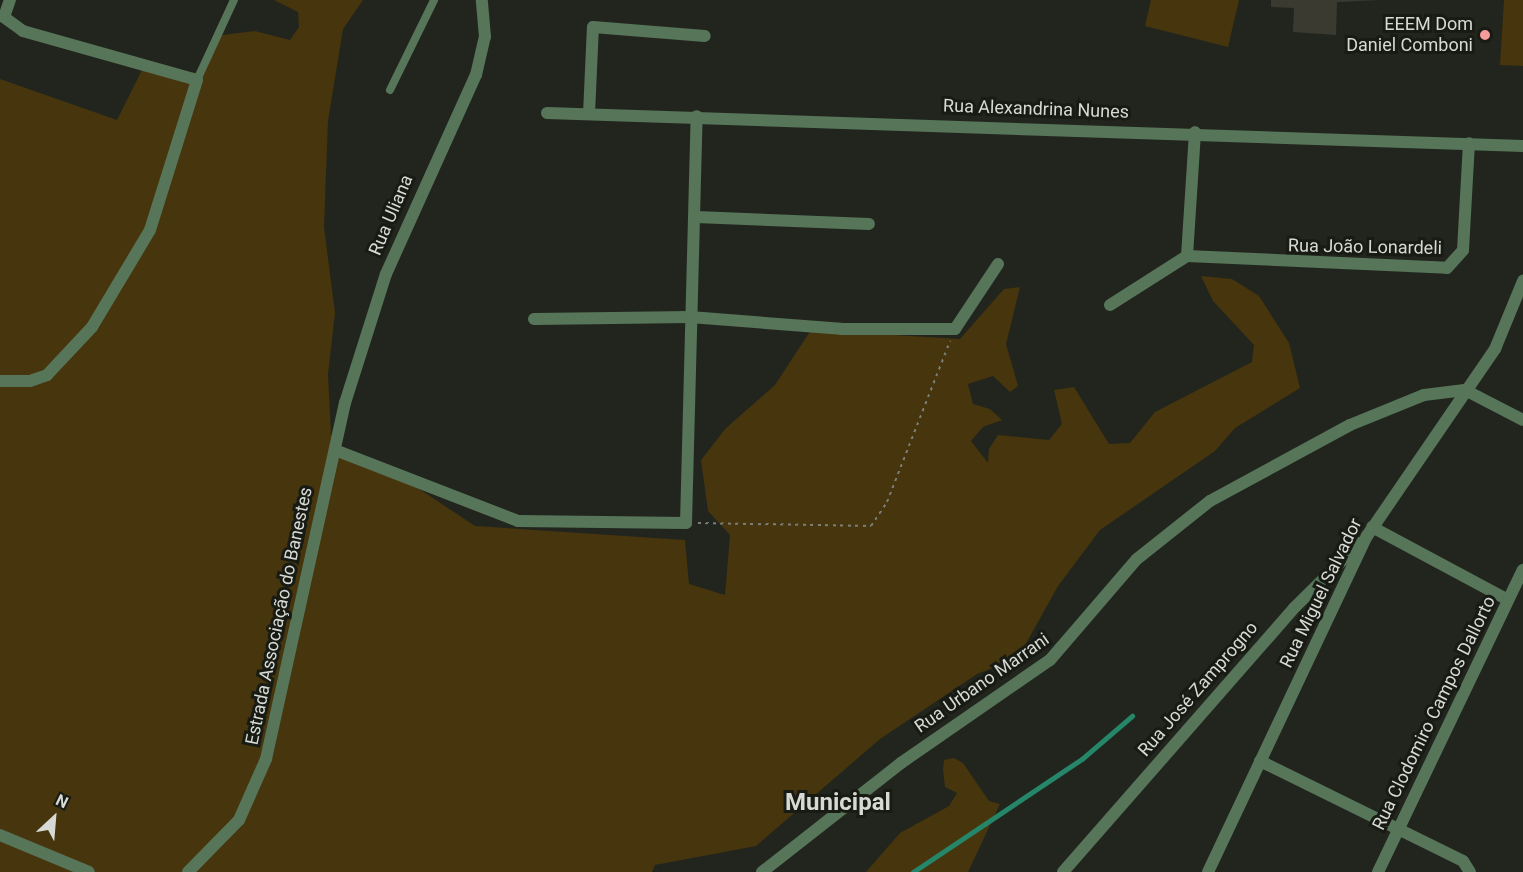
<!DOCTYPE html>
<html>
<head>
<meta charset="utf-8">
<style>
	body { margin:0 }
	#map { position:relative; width:1523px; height:872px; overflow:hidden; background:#22251d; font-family:Roboto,sans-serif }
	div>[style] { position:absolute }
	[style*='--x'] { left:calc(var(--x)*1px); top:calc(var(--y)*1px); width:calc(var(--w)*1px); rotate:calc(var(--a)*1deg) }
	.green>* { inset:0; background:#46350d }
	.stream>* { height:4.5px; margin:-2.25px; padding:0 2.25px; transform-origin:2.25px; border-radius:2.25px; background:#258669 }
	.building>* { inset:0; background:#3b3a31 }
	.path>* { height:2px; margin-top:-1px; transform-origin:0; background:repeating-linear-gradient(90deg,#7c7f78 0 3px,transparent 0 7.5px) }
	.service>* { height:8px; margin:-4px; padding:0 4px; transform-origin:4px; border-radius:4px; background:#567559 }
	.minor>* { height:12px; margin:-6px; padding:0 6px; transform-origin:6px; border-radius:6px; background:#567559 }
	.dots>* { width:16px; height:16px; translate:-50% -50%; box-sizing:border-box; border:3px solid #181b14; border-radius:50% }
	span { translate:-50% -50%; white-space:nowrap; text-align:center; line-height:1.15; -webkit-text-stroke:6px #181b14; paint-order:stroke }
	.poi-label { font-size:18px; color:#d7d9d4 }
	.right { translate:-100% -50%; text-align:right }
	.street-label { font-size:18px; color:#d7d9d4 }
	.district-label { font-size:24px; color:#d7d9d4; font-weight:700 }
	.north { position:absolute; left:24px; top:788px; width:60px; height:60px; -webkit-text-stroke:4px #181b14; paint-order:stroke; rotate:26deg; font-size:16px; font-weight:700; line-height:24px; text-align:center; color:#d7d9d4 }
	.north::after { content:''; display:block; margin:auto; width:21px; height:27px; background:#d7d9d4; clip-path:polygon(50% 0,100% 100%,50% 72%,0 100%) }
</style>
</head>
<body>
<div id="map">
	<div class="green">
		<i style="clip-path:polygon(274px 0,363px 0,343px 29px,328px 121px,324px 227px,335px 313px,328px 374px,331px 435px,344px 449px,380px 463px,475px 526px,685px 540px,689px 584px,725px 595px,730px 535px,708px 511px,701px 460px,726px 428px,775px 385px,811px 330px,960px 339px,1004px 289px,1020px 287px,1006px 344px,1018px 386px,1010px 392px,993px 376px,968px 384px,973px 404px,990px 409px,1002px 420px,983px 427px,971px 441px,988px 463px,989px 449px,998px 435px,1049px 440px,1062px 424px,1054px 390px,1074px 387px,1109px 444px,1130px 443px,1155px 412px,1252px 362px,1254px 345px,1213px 301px,1201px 276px,1232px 279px,1259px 296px,1289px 343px,1300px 388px,1235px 428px,1215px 451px,1100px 530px,1058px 586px,1018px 658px,977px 674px,880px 739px,756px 846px,655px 865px,652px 872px,0 872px,0 79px,117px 120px,142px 70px,201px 73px,222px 35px,255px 31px,290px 40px,299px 27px,298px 12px)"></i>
		<i style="clip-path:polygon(1151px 0,1239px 0,1228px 47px,1145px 26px)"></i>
		<i style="clip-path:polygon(1504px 0,1523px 0,1523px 66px,1500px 65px)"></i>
		<i style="clip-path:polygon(954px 758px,963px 763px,989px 801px,1000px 804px,968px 872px,866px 872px,900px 833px,949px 806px,957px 793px,945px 787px,943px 770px,944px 760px)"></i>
	</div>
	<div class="stream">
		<i style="--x:913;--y:872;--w:203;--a:-33.8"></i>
		<i style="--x:1082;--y:759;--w:66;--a:-40.7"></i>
	</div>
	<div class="building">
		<i style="clip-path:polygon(1271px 0,1380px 0,1337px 2px,1336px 35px,1293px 32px,1294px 8px,1271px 7px)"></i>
	</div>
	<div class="path">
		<i style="--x:698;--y:523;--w:173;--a:1"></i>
		<i style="--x:871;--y:526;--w:29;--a:-56"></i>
		<i style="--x:887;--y:502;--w:173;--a:-68.6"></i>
	</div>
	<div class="service">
		<i style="--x:197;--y:80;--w:88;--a:-65.2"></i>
		<i style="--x:390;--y:90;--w:100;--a:-63.9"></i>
	</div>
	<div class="minor">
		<i style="--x:547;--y:113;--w:977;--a:1.94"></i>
		<i style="--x:589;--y:114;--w:87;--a:-87.4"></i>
		<i style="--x:593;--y:27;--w:112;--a:4.6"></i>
		<i style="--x:696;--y:217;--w:173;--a:2.3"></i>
		<i style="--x:1187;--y:256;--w:260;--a:2.6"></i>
		<i style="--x:1447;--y:268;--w:24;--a:-48"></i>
		<i style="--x:1463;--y:250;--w:107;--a:-86.8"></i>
		<i style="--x:1110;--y:305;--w:91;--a:-32.5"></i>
		<i style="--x:1187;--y:256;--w:124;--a:-86.3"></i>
		<i style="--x:534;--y:319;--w:156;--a:-0.7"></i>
		<i style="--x:690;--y:317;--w:151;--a:4.5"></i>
		<i style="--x:841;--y:329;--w:114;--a:0"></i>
		<i style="--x:955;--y:329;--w:78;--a:-56.5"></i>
		<i style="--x:0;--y:381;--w:30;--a:0"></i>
		<i style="--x:30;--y:381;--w:18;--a:-19"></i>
		<i style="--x:47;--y:375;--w:66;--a:-46.8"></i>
		<i style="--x:92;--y:327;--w:113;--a:-59.1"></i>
		<i style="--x:150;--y:230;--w:157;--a:-72.6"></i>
		<i style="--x:197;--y:80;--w:181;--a:-164.3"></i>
		<i style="--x:23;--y:31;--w:24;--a:-144"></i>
		<i style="--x:4;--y:17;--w:18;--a:-71"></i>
		<i style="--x:335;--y:450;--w:196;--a:21.2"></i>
		<i style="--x:518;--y:521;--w:168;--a:0.7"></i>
		<i style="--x:686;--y:523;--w:407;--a:-88.5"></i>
		<i style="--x:1372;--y:527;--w:154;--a:28.2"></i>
		<i style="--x:1260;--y:761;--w:226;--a:26.2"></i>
		<i style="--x:1463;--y:861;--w:13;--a:58"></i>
		<i style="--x:0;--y:835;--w:96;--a:22.6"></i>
		<i style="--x:188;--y:872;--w:73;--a:-45.6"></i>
		<i style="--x:239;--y:820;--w:67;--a:-66.1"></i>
		<i style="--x:266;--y:759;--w:365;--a:-77.5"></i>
		<i style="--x:345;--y:403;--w:135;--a:-72.4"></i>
		<i style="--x:386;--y:274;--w:218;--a:-65.7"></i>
		<i style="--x:476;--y:75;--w:39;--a:-77"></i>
		<i style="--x:485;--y:37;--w:37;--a:-95"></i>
		<i style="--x:762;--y:872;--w:177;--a:-38.1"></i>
		<i style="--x:901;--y:763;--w:181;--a:-34.7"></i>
		<i style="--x:1050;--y:660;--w:133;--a:-49.3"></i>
		<i style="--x:1137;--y:559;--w:93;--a:-38.5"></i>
		<i style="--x:1210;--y:501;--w:159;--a:-28.5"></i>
		<i style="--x:1350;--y:425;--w:80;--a:-22.1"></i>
		<i style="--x:1424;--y:395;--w:41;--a:-7"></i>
		<i style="--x:1465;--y:390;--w:65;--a:27.3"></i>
		<i style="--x:1063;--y:872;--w:351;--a:-48.8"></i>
		<i style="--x:1294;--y:608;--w:93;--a:-44.6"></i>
		<i style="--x:1208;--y:872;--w:372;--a:-64.7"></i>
		<i style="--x:1367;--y:536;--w:227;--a:-55.6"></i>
		<i style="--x:1495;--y:349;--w:74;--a:-67.6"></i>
		<i style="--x:1378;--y:872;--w:335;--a:-64.4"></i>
	</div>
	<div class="dots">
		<i style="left:1485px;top:35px;background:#f59b9a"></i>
	</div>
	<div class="poi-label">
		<span class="right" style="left:1473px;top:35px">EEEM Dom<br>Daniel Comboni</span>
	</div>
	<div class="street-label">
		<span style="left:1036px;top:109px;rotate:2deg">Rua Alexandrina Nunes</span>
		<span style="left:391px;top:215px;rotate:-67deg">Rua Uliana</span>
		<span style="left:1365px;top:247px;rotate:1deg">Rua João Lonardeli</span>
		<span style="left:1321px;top:593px;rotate:-64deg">Rua Miguel Salvador</span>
		<span style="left:279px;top:616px;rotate:-78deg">Estrada Associação do Banestes</span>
		<span style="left:982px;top:683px;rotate:-35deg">Rua Urbano Marrani</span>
		<span style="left:1198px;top:689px;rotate:-49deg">Rua José Zamprogno</span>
		<span style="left:1434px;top:713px;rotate:-64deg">Rua Clodomiro Campos Dallorto</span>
	</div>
	<div class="district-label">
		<span style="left:838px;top:803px">Municipal</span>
	</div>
	<div class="north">N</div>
</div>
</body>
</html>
